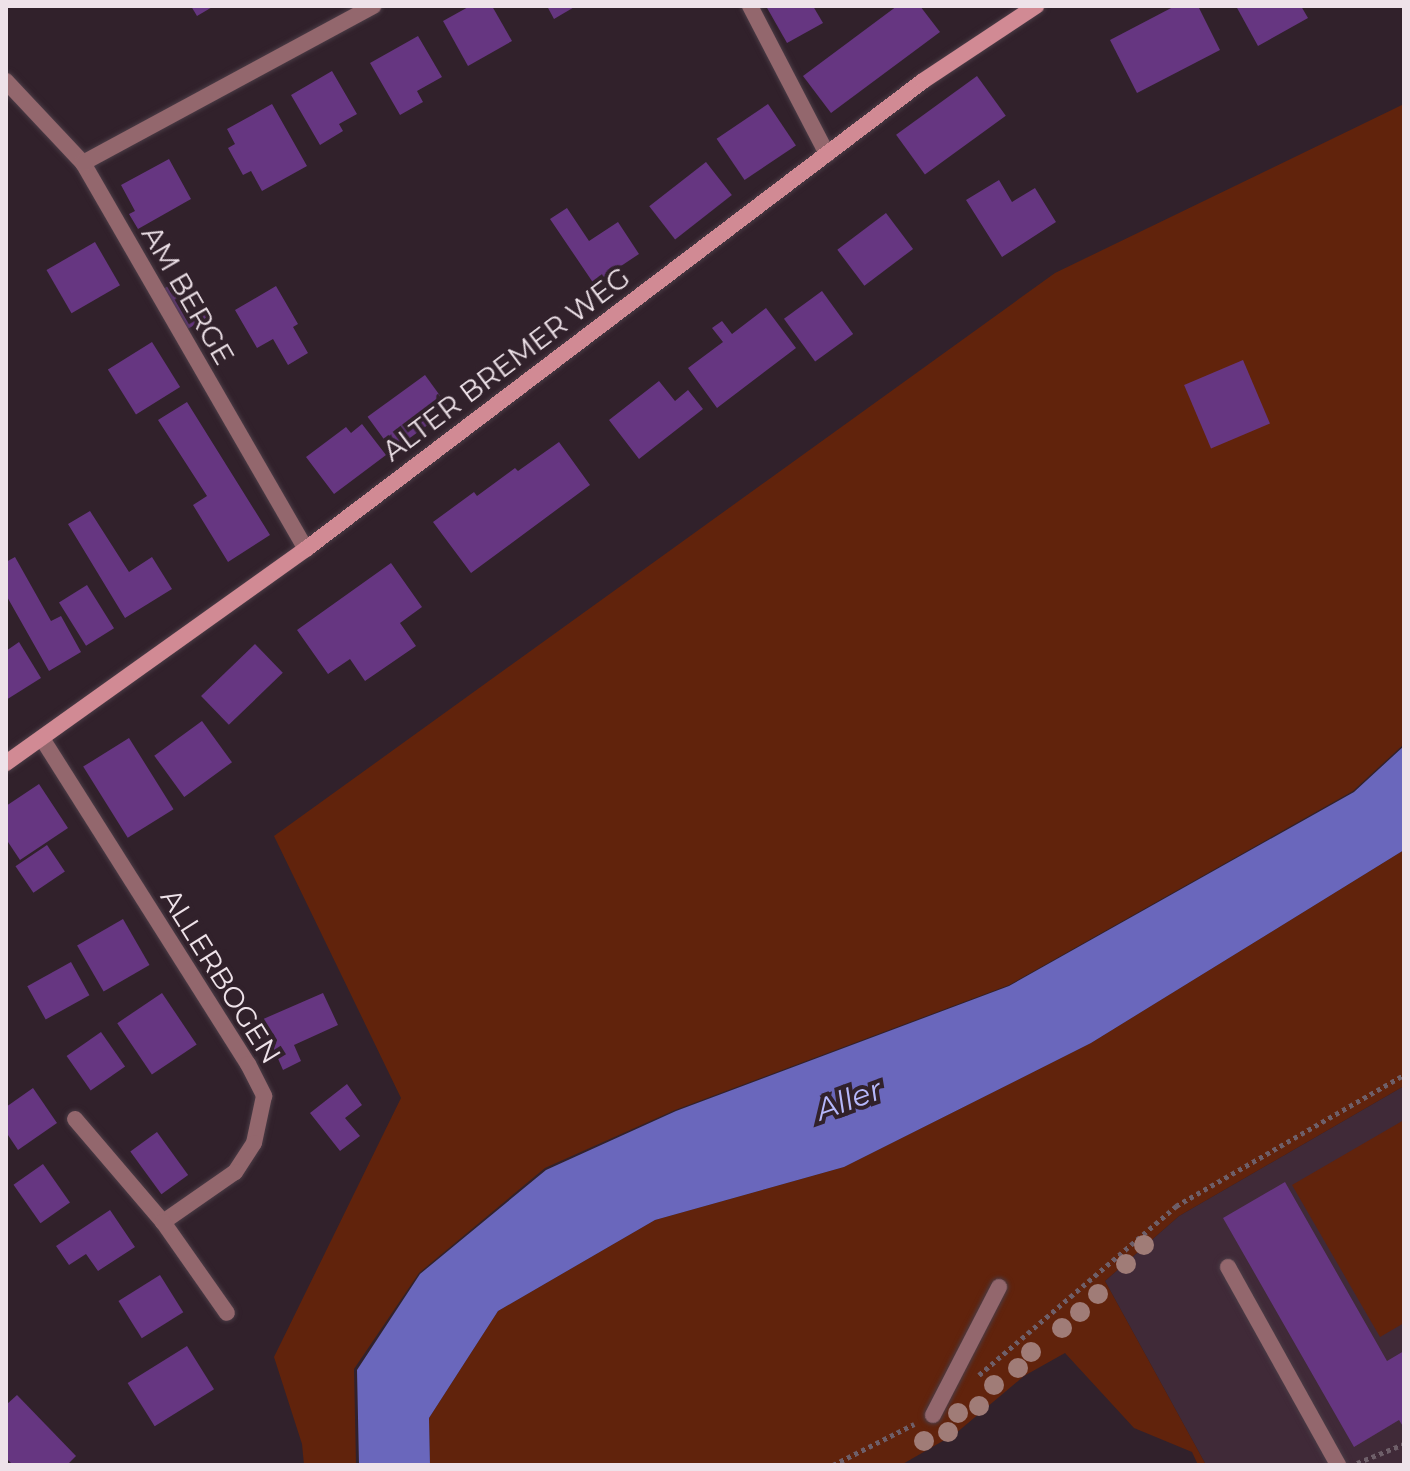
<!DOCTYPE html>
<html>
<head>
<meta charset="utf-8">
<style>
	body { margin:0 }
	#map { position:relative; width:1410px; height:1471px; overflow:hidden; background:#31212b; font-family:Montserrat,sans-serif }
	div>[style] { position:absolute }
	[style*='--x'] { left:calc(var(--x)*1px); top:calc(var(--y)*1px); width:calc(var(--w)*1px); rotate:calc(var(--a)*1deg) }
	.built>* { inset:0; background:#402a38 }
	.green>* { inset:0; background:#61230c }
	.water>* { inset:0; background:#6a67bc }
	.building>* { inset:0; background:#663681; transform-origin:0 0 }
	.path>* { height:5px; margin-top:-2.5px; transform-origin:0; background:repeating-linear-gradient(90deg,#6e5f69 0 4px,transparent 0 8px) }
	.roads { filter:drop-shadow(0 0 2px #4b3c46) drop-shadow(0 0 2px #4b3c46) }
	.lane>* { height:16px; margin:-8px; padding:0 8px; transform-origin:8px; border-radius:8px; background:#93676d }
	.street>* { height:16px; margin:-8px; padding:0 8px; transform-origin:8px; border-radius:8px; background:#93676d }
	.secondary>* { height:16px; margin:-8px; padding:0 8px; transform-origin:8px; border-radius:8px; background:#d18a94 }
	.trees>* { width:20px; height:20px; margin:-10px; border-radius:50%; background:#a07c77 }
	span { translate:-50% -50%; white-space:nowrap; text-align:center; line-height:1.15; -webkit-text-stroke:8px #31212b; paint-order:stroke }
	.street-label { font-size:28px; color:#eee2e9 }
	.water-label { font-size:30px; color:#b6b8fb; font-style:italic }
	.frame { position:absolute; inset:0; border:8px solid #eee2e9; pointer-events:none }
</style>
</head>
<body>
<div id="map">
	<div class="built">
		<i style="clip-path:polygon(1404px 1086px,1404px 1465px,1206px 1465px,1105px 1281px,1179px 1216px)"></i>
	</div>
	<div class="green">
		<i style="clip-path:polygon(1404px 104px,1404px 744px,1353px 791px,1009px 985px,675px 1110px,545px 1168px,419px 1273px,354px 1369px,356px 1465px,304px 1465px,302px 1444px,274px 1357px,401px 1098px,274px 836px,1055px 273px)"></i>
		<i style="clip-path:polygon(1404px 850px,1404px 1086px,1179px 1216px,1105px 1281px,1206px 1465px,1198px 1465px,1192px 1452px,1134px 1428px,1065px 1353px,1024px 1376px,955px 1434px,901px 1465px,430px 1465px,429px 1418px,498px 1311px,655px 1220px,844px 1167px,1091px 1043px)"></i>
		<i style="clip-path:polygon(1404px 1120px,1404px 1323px,1380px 1337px,1292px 1185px)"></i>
	</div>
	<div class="water">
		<i style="clip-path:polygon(1404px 746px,1404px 850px,1091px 1043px,844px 1167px,655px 1220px,498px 1311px,429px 1418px,430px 1465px,359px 1465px,357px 1370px,420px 1274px,546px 1170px,676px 1111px,1009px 986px,1354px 792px)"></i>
	</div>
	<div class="building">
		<i style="clip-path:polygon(191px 6px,214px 6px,197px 16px)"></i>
		<i style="clip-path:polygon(470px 6px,492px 6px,512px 41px,468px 66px,443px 21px)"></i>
		<i style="clip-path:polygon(547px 6px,576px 6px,554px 19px)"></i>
		<i style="clip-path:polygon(766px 6px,813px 6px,823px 23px,787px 43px)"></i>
		<i style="clip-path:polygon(897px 6px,920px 6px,940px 32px,831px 113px,803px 76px)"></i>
		<i style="clip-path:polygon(1175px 6px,1198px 6px,1220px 50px,1137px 93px,1110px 40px)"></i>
		<i style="clip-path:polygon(1236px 6px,1301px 6px,1308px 18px,1258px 46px)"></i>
		<i style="clip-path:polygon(418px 36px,442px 77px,417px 91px,423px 102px,400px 115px,370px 63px)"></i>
		<i style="clip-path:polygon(332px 71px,357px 114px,339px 124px,343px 131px,320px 145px,291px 95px)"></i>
		<i style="left:977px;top:76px;width:49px;height:100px;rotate:54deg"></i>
		<i style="clip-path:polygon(272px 104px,307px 166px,262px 191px,251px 171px,243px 175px,228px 148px,235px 144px,227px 129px)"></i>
		<i style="left:768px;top:104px;width:50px;height:62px;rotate:56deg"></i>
		<i style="clip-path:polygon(169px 159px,191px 199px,138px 229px,129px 214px,135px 211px,121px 185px)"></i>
		<i style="left:706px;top:162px;width:42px;height:72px;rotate:52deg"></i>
		<i style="clip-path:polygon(999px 180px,1012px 202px,1035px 188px,1056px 222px,1002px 257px,966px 200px)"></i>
		<i style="clip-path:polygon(567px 208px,589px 241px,618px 222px,639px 254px,594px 284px,550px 219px)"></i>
		<i style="left:886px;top:213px;width:45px;height:61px;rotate:53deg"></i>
		<i style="left:95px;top:242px;width:50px;height:56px;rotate:60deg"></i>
		<i style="left:188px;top:274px;width:47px;height:28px;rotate:59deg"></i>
		<i style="clip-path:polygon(276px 286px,298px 324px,293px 327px,308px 353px,288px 365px,273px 339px,257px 348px,235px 310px)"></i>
		<i style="left:822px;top:291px;width:53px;height:47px;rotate:54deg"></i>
		<i style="clip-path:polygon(766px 308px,796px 348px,717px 408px,688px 368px,723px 342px,712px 328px,722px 321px,732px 334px)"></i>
		<i style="left:152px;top:342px;width:53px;height:52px;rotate:58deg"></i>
		<i style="left:1243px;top:360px;width:69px;height:64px;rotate:67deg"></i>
		<i style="left:425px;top:375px;width:42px;height:71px;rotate:54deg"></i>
		<i style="clip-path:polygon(659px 381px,675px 401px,688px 390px,703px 409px,639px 459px,609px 420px)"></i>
		<i style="clip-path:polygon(187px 402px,270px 535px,228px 562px,193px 505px,207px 496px,158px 420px)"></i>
		<i style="clip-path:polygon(362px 424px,386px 455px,334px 494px,306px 457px,346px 427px,351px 433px)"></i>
		<i style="clip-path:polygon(559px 442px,590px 485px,471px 573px,433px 522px,474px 492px,477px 496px,515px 468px,518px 471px)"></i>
		<i style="clip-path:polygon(90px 511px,129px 572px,152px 557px,172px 589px,125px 618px,68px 524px)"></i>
		<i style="clip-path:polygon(15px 557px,51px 621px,61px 616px,81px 652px,49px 671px,6px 595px,6px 562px)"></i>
		<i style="clip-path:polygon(391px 563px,422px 607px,400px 623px,416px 646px,365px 681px,350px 659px,328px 674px,297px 630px)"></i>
		<i style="left:87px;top:585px;width:51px;height:33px;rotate:58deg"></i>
		<i style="clip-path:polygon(19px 642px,41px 678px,6px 700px,6px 651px)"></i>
		<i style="left:255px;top:644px;width:40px;height:75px;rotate:46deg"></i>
		<i style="left:202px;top:721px;width:51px;height:59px;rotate:54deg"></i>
		<i style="left:129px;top:738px;width:84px;height:54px;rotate:58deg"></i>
		<i style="clip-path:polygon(39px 784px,68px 828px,20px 860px,6px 839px,6px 806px)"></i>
		<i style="left:47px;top:845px;width:32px;height:38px;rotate:56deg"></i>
		<i style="left:123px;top:919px;width:53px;height:53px;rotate:60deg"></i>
		<i style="left:71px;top:962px;width:38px;height:50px;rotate:61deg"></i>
		<i style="left:162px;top:993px;width:62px;height:54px;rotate:56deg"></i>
		<i style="clip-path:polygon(323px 993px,338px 1025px,294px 1045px,301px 1061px,283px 1070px,261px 1020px)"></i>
		<i style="left:101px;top:1032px;width:42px;height:42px;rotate:55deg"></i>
		<i style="clip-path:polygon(347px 1084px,362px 1105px,345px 1118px,360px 1136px,340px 1151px,310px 1113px)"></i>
		<i style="clip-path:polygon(33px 1088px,57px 1123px,18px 1150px,6px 1132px,6px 1107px)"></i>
		<i style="left:157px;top:1132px;width:53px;height:33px;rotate:54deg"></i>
		<i style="left:43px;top:1164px;width:47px;height:36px;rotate:55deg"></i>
		<i style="clip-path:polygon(1285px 1182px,1387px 1361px,1404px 1351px,1404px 1428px,1399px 1420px,1354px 1447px,1223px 1218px)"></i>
		<i style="clip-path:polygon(110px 1210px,135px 1247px,98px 1271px,86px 1254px,69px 1265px,56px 1246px)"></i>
		<i style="left:160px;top:1275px;width:44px;height:49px;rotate:58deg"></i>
		<i style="left:187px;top:1346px;width:51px;height:70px;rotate:58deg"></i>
		<i style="clip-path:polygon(17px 1395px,76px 1456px,67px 1465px,13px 1465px,6px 1458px,6px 1405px)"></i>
	</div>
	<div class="path">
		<i style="--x:979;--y:1375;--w:260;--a:-40.6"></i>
		<i style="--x:1176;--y:1206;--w:263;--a:-29.9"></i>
		<i style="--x:1357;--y:1463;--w:51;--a:-22"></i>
		<i style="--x:833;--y:1465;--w:91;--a:-26.8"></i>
	</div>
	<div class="roads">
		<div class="lane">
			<i style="--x:1228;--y:1267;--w:227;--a:60.9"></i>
			<i style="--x:933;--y:1415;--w:144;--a:-62.7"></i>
		</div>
		<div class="street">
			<i style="--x:750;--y:6;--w:167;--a:62.5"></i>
			<i style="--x:6;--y:81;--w:112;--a:46.8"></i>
			<i style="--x:83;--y:163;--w:446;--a:60"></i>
			<i style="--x:83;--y:163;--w:330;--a:-28.4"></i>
			<i style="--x:43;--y:740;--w:383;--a:57.7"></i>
			<i style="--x:248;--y:1064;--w:36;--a:63"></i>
			<i style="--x:264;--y:1096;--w:48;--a:102"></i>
			<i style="--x:254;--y:1143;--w:35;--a:123"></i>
			<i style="--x:235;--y:1172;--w:88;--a:145.2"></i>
			<i style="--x:75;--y:1119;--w:135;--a:49.5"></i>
			<i style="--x:163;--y:1222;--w:111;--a:54.9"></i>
		</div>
		<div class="secondary">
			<i style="--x:6;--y:763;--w:369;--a:-35.5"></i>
			<i style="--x:306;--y:549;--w:774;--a:-37.18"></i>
			<i style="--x:923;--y:81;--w:136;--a:-33.6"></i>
		</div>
	</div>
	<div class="trees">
		<i style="left:1144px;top:1245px"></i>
		<i style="left:1126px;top:1264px"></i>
		<i style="left:1098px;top:1294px"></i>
		<i style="left:1080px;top:1312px"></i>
		<i style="left:1062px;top:1328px"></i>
		<i style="left:1031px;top:1352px"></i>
		<i style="left:1018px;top:1368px"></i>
		<i style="left:994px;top:1385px"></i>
		<i style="left:979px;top:1406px"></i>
		<i style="left:958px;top:1413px"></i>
		<i style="left:948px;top:1432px"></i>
		<i style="left:924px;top:1441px"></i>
	</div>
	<div class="street-label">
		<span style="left:188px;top:295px;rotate:60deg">AM BERGE</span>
		<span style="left:506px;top:364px;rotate:-37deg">ALTER BREMER WEG</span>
		<span style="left:221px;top:976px;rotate:58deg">ALLERBOGEN</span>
	</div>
	<div class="water-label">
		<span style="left:849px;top:1100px;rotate:-20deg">Aller</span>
	</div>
	<div class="frame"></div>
</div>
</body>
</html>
